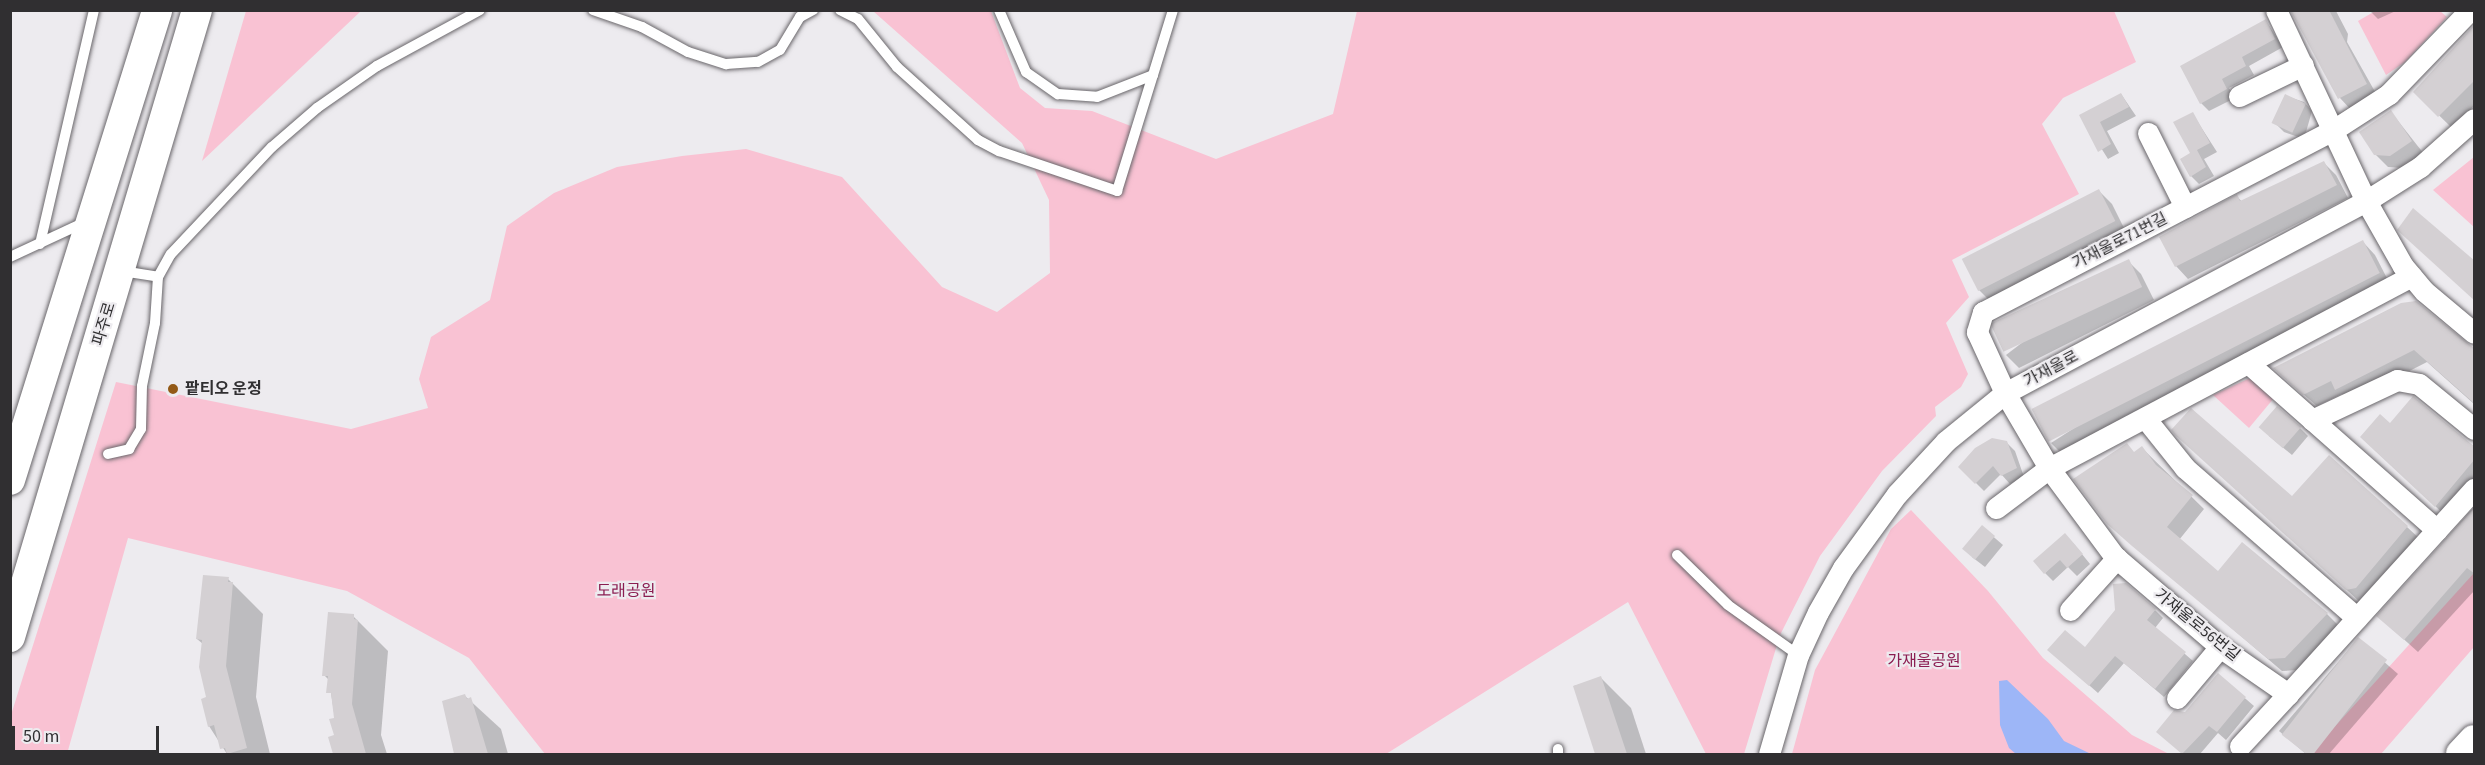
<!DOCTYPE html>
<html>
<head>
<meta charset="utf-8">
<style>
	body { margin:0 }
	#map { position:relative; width:2485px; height:765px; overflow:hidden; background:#edebef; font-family:"Source Sans 3","Noto Sans KR",sans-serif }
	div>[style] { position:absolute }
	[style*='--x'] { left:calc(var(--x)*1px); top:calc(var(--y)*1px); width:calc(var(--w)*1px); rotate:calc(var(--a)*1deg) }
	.green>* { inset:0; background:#f9c2d3 }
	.water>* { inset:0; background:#9db6f7 }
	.shadow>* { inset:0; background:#0003 }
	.building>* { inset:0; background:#d4d0d3; transform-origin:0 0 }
	.roads { filter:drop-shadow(0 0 2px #69666a) drop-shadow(0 0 2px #69666a) }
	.lane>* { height:10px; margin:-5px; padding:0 5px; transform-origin:5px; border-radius:5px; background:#fff }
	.street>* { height:21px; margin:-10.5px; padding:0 10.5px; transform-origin:10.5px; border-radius:10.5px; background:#fff }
	.secondary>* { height:30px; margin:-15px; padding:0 15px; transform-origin:15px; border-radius:15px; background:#fff }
	.dots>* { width:16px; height:16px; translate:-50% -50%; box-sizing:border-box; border:3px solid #edebef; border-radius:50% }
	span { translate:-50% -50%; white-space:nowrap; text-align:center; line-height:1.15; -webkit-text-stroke:4.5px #edebef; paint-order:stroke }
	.street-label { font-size:16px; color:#302f31 }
	.poi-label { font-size:16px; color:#302f31; font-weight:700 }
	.left { translate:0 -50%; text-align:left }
	.park-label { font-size:16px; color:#8b1d51 }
	.frame { position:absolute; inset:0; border:12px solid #302f31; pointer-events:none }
	.scale { position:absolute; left:12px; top:726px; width:147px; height:27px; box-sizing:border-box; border:3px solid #302f31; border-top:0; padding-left:8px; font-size:18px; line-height:21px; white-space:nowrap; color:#302f31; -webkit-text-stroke:4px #edebef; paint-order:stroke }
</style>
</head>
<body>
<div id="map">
	<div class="green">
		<i style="clip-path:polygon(2377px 10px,2440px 11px,2447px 17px,2405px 62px,2386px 75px,2358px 21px)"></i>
		<i style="clip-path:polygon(246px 11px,361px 11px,202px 161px)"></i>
		<i style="clip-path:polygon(873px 11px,991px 11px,1020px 88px,1045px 108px,1092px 111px,1216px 159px,1333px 114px,1357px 11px,2114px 11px,2136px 62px,2063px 98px,2042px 124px,2079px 194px,1952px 260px,1969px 297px,1946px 323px,1968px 374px,1961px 387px,1935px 407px,1936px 416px,1882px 471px,1820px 556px,1780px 635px,1744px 754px,1706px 754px,1628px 602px,1386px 754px,545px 754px,469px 658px,347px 591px,128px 538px,67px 754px,11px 754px,11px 715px,116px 382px,351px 429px,428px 408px,419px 379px,431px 337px,490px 300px,507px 226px,554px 193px,617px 167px,682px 156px,746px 149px,842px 177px,942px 287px,997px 312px,1050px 273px,1049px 200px,1022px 143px)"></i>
		<i style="clip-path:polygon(2474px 157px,2474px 227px,2433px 190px)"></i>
		<i style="clip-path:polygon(2250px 378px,2274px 398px,2249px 428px,2213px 395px)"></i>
		<i style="clip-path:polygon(1911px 510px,1988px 591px,2043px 658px,2132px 735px,2169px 754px,1792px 754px,1815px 670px,1891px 529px)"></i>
		<i style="clip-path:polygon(2474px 573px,2474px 647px,2381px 754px,2310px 754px)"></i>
	</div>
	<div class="water">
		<i style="clip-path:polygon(2007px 680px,2048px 719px,2064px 741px,2091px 754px,2016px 754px,2009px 748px,2000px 725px,1999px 681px)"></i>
	</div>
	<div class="shadow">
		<i style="clip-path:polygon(2292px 10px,2336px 11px,2348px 34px,2347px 42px,2378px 97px,2352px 111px,2340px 98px)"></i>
		<i style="clip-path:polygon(2369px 10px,2398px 10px,2378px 19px)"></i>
		<i style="clip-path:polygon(2266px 21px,2283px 47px,2249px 66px,2254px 75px,2229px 88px,2235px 98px,2209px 111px,2201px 103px)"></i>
		<i style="clip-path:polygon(2474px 29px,2474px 106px,2452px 128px,2415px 92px)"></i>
		<i style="clip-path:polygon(2121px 94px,2136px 116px,2107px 131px,2119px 153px,2108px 159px,2081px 116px)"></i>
		<i style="clip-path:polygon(2286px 96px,2304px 102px,2312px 111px,2304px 139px,2284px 132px,2276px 124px)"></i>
		<i style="clip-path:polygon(2391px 112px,2424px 154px,2404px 168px,2388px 167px,2375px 154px)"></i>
		<i style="clip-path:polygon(2192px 113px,2217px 152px,2204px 159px,2214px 176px,2199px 184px,2191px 176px)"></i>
		<i style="clip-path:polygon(2324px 163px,2336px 175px,2348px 198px,2188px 279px,2176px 266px,2237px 196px,2242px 202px)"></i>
		<i style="clip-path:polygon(2099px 191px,2112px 204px,2127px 234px,1992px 303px,1979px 290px,1964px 261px)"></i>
		<i style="clip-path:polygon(2363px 242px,2375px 255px,2391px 286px,2063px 455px,2051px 443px)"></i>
		<i style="clip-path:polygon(2128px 261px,2141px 274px,2154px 300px,2019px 368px,2006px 355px)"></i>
		<i style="clip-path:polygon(2402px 305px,2474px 352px,2474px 404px,2427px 362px,2349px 402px,2342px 394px,2317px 406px,2288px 381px)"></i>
		<i style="clip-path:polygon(2391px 425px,2474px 449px,2474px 486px,2448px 518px,2375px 450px)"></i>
		<i style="clip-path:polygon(2300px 428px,2308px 436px,2292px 455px,2269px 436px)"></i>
		<i style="clip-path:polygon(2006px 442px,2015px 451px,2024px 477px,2010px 484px,2001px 474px,1984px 491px,1960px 467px)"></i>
		<i style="clip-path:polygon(2190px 447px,2292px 498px,2407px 527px,2420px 539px,2360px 602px)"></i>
		<i style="clip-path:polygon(2142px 448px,2204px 509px,2179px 540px,2218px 573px,2327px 614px,2339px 626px,2298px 670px,2282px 671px,2108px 523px,2135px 453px)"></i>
		<i style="clip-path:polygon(2474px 507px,2474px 591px,2418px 652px,2378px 616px)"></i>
		<i style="clip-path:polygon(1982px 527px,2003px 545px,1985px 567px,1972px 557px)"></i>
		<i style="clip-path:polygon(2073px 543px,2090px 564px,2077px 576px,2068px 567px,2053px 581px,2045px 573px)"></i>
		<i style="clip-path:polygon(228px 579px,263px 614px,256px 697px,270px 754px,227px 754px,209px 726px,203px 644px,197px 639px)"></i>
		<i style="clip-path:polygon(2155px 610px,2163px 618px,2155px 628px,2193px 661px,2164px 697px,2124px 663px,2098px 693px,2058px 658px,2085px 649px)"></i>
		<i style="clip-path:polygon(353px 616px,388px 651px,381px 735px,387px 754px,335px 754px,330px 738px,336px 736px,335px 719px,329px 680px,324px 675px)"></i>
		<i style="clip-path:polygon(2358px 639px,2398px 674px,2329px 754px,2306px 754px,2279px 731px)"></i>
		<i style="clip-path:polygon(2218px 675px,2254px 706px,2226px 740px,2218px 733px,2200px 754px,2183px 754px,2158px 732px,2186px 714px)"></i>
		<i style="clip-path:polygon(1601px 678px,1631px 708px,1646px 754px,1597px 754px,1574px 686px)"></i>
		<i style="clip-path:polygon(465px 696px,501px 729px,508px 754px,456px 754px,443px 702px)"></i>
	</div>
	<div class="building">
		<i style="clip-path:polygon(2290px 10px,2329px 10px,2367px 84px,2338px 99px)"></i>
		<i style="clip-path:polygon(2266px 19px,2275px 39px,2242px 57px,2246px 66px,2222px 79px,2227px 89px,2200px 104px,2180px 66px)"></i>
		<i style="clip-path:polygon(2475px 24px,2475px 80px,2438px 117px,2413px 92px)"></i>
		<i style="clip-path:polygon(2121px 93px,2129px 107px,2100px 122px,2111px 144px,2098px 152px,2079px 115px)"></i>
		<i style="left:2285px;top:94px;width:23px;height:32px;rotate:25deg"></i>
		<i style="clip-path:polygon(2391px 110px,2412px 141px,2390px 156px,2374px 155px,2359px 132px)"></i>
		<i style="clip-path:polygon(2193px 112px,2210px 143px,2197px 150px,2206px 167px,2190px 177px,2180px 159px,2190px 153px,2173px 122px)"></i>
		<i style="clip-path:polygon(2324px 161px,2337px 185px,2175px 267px,2159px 237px,2237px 194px,2240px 201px)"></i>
		<i style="left:2099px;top:189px;width:36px;height:154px;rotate:63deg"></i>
		<i style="clip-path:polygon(2413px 208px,2475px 261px,2475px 301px,2397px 230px)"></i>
		<i style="left:2363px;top:240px;width:37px;height:372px;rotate:63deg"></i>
		<i style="left:2129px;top:259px;width:31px;height:153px;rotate:65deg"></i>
		<i style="clip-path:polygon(2416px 301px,2475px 349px,2475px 404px,2414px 350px,2335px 390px,2331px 381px,2303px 395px,2273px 368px,2401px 303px)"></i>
		<i style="clip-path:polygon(2413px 396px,2475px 447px,2475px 459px,2435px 507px,2360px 437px,2380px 414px,2390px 423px)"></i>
		<i style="left:2277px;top:406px;width:32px;height:28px;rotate:41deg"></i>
		<i style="clip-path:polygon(2191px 408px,2292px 496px,2329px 455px,2408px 526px,2356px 588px,2346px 590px,2175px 435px,2171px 430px)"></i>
		<i style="clip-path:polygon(1992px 438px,2007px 441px,2017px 468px,2001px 476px,1993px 466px,1975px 484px,1958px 467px,1975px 448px)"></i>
		<i style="clip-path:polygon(2127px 443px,2134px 452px,2142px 446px,2156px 465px,2193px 495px,2167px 527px,2218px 571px,2242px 542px,2328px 613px,2285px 658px,2268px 659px,2132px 546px,2107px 524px,2073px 479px)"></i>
		<i style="clip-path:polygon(2475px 507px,2475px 574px,2467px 568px,2404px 640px,2376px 616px)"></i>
		<i style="left:1982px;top:525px;width:17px;height:31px;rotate:40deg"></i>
		<i style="clip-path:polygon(2065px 533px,2083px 554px,2067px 568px,2060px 560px,2044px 574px,2033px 561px)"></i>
		<i style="clip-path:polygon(203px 575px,229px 577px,228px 582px,233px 582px,226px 666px,247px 748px,227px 754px,225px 748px,220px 749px,214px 725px,208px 727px,201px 699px,206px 697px,199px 667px,202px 640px,196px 639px)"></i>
		<i style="clip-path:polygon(2126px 583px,2156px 609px,2147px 620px,2186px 652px,2155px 689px,2115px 656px,2089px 686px,2047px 650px,2065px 630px,2085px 647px,2115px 610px,2113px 584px)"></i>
		<i style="clip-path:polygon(328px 612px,354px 614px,354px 619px,358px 620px,352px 704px,366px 754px,333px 754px,328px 737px,334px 735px,329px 719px,334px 718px,331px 693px,326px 693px,328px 676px,322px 676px)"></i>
		<i style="left:2358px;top:637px;width:37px;height:124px;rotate:38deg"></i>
		<i style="clip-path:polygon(2218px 673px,2246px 697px,2217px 732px,2209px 726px,2182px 754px,2156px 732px,2174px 710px,2185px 712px)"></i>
		<i style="clip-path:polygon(1601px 676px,1627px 754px,1595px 754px,1573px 686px)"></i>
		<i style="clip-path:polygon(465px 694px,467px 699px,471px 697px,488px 754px,454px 754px,442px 701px)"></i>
	</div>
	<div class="roads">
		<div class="lane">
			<i style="--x:593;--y:10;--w:52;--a:19.1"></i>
			<i style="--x:642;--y:27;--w:52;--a:28.5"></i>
			<i style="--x:688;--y:52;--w:40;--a:18"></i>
			<i style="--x:726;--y:64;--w:32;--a:-4"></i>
			<i style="--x:758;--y:62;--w:25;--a:-29"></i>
			<i style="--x:780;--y:50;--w:39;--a:-59"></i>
			<i style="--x:800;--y:17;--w:15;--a:-28"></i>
			<i style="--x:840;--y:10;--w:20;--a:27"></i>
			<i style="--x:858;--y:19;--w:62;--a:50.9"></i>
			<i style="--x:897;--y:67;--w:109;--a:42"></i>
			<i style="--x:978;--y:140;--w:24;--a:28"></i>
			<i style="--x:999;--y:151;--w:125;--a:18.7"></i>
			<i style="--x:1117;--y:191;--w:121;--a:-72.8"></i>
			<i style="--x:999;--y:10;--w:68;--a:66.5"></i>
			<i style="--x:1026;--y:72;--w:39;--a:35"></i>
			<i style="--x:1058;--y:94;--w:39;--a:4"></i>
			<i style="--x:1097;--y:97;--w:60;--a:-21.4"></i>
			<i style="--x:1153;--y:75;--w:68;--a:-72.9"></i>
			<i style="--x:40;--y:244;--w:240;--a:-77"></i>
			<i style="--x:10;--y:257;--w:83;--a:-25"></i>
			<i style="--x:122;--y:271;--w:36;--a:9"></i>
			<i style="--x:108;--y:454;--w:22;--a:-13"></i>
			<i style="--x:129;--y:449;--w:23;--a:-59"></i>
			<i style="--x:141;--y:429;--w:43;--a:-88.7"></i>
			<i style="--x:142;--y:386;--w:64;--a:-78.3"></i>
			<i style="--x:155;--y:323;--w:46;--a:-86.3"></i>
			<i style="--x:158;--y:277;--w:26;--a:-61"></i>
			<i style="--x:171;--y:254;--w:147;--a:-46.7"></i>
			<i style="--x:272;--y:147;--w:60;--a:-40.9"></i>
			<i style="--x:317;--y:108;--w:73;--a:-35"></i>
			<i style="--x:377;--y:66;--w:117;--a:-28.5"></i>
			<i style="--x:1677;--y:555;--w:71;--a:44.4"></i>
			<i style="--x:1728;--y:605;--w:86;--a:35.5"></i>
			<i style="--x:1558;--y:754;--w:5;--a:-90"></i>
		</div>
		<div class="street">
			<i style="--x:2276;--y:10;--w:211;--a:64.8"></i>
			<i style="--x:2366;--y:201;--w:75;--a:60.4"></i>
			<i style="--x:2403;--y:266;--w:33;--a:50"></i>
			<i style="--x:2424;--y:291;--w:65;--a:40"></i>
			<i style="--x:2470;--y:10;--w:117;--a:134"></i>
			<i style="--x:2389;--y:94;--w:64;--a:147.1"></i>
			<i style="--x:2335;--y:129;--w:397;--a:152.5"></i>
			<i style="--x:1983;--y:312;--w:21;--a:107"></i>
			<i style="--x:1977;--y:332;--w:67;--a:65.3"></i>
			<i style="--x:2005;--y:393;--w:87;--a:59.6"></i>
			<i style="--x:2049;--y:468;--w:109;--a:53.5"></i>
			<i style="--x:2114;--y:556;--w:140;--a:40.6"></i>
			<i style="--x:2220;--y:647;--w:83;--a:34.7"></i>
			<i style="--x:2288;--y:694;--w:277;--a:-47.8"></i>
			<i style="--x:2239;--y:96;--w:71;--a:-25.8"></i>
			<i style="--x:2148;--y:133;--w:83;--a:63.4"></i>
			<i style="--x:2248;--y:363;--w:252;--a:41.5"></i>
			<i style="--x:2145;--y:418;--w:64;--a:51.3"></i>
			<i style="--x:2185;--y:468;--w:228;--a:41.1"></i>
			<i style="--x:2312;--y:420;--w:94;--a:-25.2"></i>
			<i style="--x:2397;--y:380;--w:22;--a:10"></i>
			<i style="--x:2419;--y:384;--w:71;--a:39.3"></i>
			<i style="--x:1996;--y:508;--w:66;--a:-37"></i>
			<i style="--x:2049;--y:468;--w:410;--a:-27.9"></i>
			<i style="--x:2070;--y:610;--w:70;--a:-47.9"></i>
			<i style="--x:2177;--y:698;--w:67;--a:-49.9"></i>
			<i style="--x:2240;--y:746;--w:71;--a:-47.3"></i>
			<i style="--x:1769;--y:754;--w:103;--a:-73.7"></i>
			<i style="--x:1798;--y:655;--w:47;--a:-65.1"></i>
			<i style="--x:1818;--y:612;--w:51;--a:-60.4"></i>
			<i style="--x:1843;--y:568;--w:92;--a:-53.9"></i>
			<i style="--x:1897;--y:494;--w:72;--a:-47.2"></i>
			<i style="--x:1946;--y:441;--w:76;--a:-39.1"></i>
			<i style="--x:2005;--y:393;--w:409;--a:-28"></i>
			<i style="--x:2366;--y:201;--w:64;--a:-32.2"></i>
			<i style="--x:2420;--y:167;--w:72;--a:-41.6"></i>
		</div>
		<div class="secondary">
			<i style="--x:10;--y:480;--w:492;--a:-72.6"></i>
			<i style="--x:10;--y:637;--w:654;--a:-73.39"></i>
			<i style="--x:2461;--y:754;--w:19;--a:-47"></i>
		</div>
	</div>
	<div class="dots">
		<i style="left:173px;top:389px;background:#935916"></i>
	</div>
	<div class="street-label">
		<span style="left:2120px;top:241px;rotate:-27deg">가재울로71번길</span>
		<span style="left:104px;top:324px;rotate:-73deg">파주로</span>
		<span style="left:2051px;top:369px;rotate:-28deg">가재울로</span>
		<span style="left:2197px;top:625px;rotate:39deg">가재울로56번길</span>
	</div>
	<div class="poi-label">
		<span class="left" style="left:185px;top:389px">팥티오 운정</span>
	</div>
	<div class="park-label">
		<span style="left:626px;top:591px">도래공원</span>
		<span style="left:1924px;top:661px">가재울공원</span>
	</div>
	<div class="frame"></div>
	<div class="scale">50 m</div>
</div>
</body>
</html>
